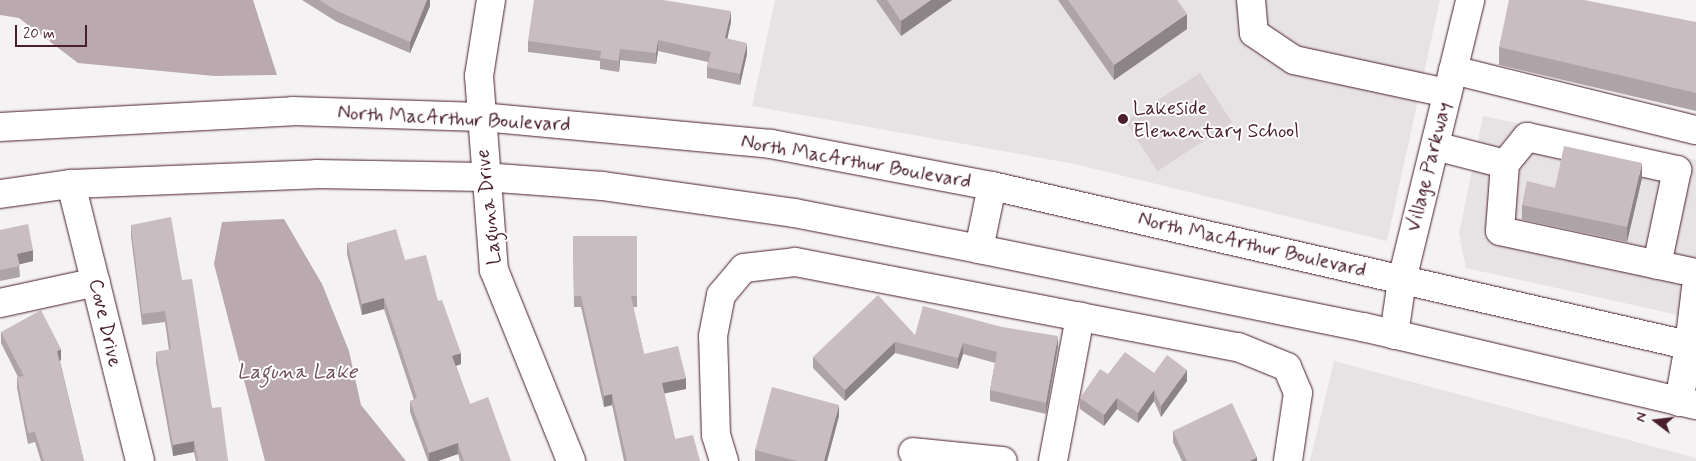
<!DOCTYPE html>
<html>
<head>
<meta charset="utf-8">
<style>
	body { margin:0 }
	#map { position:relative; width:1696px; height:461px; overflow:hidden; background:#f4f2f2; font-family:Mynerve,sans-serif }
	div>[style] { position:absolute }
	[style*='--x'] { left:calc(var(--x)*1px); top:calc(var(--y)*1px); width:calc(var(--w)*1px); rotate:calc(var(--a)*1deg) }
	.built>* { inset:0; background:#e7e2e3 }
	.green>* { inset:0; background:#dbd2d5; transform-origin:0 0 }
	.water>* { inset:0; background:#baa9ae }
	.roads { filter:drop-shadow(0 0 1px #4a1f2b) drop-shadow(0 0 1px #4a1f2b) }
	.minor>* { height:28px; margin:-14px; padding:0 14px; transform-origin:14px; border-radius:14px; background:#fff }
	.major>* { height:28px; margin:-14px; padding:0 14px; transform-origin:14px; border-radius:14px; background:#fff }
	.wall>* { inset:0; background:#aea3a6 }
	.shaded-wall>* { inset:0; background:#8d8487 }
	.building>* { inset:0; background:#cabdc1 }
	.dots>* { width:14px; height:14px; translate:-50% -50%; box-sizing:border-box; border:2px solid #fff; border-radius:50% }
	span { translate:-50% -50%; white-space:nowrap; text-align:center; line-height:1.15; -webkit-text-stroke:4px #fff; paint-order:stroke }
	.poi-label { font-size:20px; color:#4a1f2b }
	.left { translate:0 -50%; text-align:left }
	.street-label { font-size:20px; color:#4a1f2b }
	.water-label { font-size:21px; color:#714f59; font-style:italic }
	.north { position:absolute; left:1631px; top:396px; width:50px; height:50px; -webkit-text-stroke:4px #fff; paint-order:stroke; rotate:285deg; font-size:14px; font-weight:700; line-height:20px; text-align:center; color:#4a1f2b }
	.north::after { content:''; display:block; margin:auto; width:18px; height:22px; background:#4a1f2b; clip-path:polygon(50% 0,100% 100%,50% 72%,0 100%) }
	.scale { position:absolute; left:15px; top:25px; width:72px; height:22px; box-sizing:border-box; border:2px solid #4a1f2b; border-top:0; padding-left:6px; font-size:15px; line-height:18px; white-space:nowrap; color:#4a1f2b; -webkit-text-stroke:4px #fff; paint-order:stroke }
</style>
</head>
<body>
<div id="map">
	<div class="built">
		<i style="clip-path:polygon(775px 0,1440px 0,1387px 241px,1075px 164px,752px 106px)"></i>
		<i style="clip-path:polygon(1483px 116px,1696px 160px,1696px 319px,1466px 268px,1459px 234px)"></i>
		<i style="clip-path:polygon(1334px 361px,1696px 458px,1696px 461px,1310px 461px)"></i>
	</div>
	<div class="green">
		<i style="left:1200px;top:73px;width:59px;height:89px;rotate:57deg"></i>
	</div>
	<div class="water">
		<i style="clip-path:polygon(0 0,253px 0,277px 75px,214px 76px,78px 63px,19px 18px,0 15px)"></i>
		<i style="clip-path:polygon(284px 219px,322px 284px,349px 351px,361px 405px,406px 461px,265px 461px,214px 264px,222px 222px)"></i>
	</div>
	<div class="roads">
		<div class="minor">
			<i style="--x:491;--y:0;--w:77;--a:99"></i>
			<i style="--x:479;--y:76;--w:195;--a:85.6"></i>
			<i style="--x:494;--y:270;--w:206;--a:68"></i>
			<i style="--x:1251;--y:0;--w:33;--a:85"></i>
			<i style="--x:1254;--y:33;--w:48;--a:34"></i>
			<i style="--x:1294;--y:60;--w:157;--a:12.2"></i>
			<i style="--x:1453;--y:70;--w:250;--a:13.9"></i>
			<i style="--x:1435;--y:146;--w:72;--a:14.4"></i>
			<i style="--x:1505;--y:164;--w:67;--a:94.3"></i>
			<i style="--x:1500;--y:231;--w:200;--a:12.1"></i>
			<i style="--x:1505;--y:164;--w:35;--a:-51"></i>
			<i style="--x:1527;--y:137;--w:154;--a:12.4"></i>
			<i style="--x:1677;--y:170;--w:97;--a:101.9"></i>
			<i style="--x:71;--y:184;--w:285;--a:76"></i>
			<i style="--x:0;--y:303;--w:98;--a:-12.3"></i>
			<i style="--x:1394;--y:335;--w:56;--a:-81.7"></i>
			<i style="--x:1402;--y:280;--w:288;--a:-76.3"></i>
			<i style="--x:1689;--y:345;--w:57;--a:-83"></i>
			<i style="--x:913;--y:452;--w:90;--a:5.7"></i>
			<i style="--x:724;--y:461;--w:27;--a:-107"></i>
			<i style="--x:716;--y:435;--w:99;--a:-91.7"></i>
			<i style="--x:713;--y:336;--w:42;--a:-79"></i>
			<i style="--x:721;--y:295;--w:35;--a:-50"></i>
			<i style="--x:744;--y:268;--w:51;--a:-6.7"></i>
			<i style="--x:795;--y:262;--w:451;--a:10.9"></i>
			<i style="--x:1238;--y:347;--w:53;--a:22.2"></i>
			<i style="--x:1287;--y:367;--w:28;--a:67"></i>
			<i style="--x:1298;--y:393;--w:69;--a:98.4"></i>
			<i style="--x:1053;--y:461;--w:147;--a:-79.4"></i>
		</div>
		<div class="major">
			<i style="--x:0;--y:127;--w:293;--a:-3.1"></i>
			<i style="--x:293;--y:111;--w:188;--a:1.8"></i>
			<i style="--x:481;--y:117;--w:291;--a:5.3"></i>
			<i style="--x:771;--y:144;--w:225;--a:10.8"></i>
			<i style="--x:992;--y:186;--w:722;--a:12.88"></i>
			<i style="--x:0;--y:194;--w:72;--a:-8"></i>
			<i style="--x:71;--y:184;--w:245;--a:-2.3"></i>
			<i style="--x:316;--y:174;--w:168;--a:1"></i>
			<i style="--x:484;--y:177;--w:119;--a:4.3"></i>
			<i style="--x:603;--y:186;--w:193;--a:8"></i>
			<i style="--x:794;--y:213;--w:188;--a:11"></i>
			<i style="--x:979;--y:249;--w:392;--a:11.5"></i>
			<i style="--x:1363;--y:327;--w:342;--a:13.2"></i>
			<i style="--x:979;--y:249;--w:64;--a:-78.3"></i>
			<i style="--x:1679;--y:402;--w:58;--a:-80"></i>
		</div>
	</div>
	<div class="wall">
		<i style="clip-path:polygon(302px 0,430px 0,430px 6px,410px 53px,337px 22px)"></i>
		<i style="clip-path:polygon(876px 0,952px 0,901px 36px)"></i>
		<i style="clip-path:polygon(1058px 0,1177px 0,1187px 29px,1114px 80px)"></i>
		<i style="clip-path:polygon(731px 22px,727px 39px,747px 54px,740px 85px,707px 78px,707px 67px,708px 62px,658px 51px,656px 64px,620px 60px,619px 72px,600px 69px,600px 61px,528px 52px,528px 41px)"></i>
		<i style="clip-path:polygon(1696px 22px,1696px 111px,1499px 65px,1499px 47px)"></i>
		<i style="clip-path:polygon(1642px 178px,1627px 242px,1522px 220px,1522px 205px,1555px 188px)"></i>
		<i style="clip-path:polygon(131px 225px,182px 280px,212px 408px,228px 461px,196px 461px,194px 452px,173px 456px,156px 363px,156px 352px,169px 350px,165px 322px,142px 325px,131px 236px)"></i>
		<i style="clip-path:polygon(0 230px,33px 261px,19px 264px,20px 277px,0 281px)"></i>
		<i style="clip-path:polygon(573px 236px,637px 236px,637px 307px,633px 307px,644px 354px,686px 389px,664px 393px,675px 439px,700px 461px,624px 461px,612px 405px,604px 407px,581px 307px,574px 307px)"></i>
		<i style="clip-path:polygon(347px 243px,405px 260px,438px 301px,461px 364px,456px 366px,470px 404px,511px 461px,460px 461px,458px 454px,438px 461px,428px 461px,410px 412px,410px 401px,414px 400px,384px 309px,362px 315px,347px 254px)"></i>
		<i style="clip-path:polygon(1px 332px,61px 360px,60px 361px,84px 461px,41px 461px,35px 442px,28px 444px,17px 388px,17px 377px,18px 377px,1px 343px)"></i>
		<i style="clip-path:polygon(915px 335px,1058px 347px,1046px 414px,990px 401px,990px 390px,995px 363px,963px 354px,958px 369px,895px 353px,845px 401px,813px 368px,813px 357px)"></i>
		<i style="clip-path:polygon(1154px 373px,1187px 381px,1161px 417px,1154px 401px,1138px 423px,1117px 409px,1104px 426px,1080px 409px,1080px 398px,1108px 374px)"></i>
		<i style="clip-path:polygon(839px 416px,827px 461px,755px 461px,755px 450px)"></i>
		<i style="clip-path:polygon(1173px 431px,1257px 461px,1182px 461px,1173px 442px)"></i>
	</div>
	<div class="shaded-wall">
		<i style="clip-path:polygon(427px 0,430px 0,430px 6px,410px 53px,410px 42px)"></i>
		<i style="clip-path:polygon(931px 0,952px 0,901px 36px,901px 21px)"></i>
		<i style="clip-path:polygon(731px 11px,731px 22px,725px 49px,725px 38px)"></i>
		<i style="clip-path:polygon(1187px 14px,1187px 29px,1114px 80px,1114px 65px)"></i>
		<i style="clip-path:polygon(658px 40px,658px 51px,656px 64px,656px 53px)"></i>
		<i style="clip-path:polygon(747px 43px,747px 54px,740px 85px,740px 74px)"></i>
		<i style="clip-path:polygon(620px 49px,620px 60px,619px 72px,619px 61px)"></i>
		<i style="clip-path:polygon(1642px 163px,1642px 178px,1627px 242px,1627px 227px)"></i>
		<i style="clip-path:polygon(33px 250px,33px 261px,17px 265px,17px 254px)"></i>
		<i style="clip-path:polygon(384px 298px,384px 309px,362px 315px,362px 304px)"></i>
		<i style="clip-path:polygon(1058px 336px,1058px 347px,1046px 414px,1046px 403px)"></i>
		<i style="clip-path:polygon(895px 342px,895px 353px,845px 401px,845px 390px)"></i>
		<i style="clip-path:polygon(963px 343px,963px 354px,958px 369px,958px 358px)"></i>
		<i style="clip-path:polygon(61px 349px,61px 360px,57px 362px,57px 351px)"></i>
		<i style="clip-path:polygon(461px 353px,461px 364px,452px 367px,452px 356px)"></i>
		<i style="clip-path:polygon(1187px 370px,1187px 381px,1161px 417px,1161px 406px)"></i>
		<i style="clip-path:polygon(686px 378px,686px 389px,662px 394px,662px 383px)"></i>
		<i style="clip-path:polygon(1154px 390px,1154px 401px,1138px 423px,1138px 413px)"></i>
		<i style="clip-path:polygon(612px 394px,612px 405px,604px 407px,604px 396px)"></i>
		<i style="clip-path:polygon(1117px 398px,1117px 409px,1104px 426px,1104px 415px)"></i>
		<i style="clip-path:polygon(839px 405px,839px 416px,827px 461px,824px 461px)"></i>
		<i style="clip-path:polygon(194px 441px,194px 452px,173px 456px,173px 445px)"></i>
		<i style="clip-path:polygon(458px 443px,458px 454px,438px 461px,429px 461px,429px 453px)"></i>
		<i style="clip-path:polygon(1257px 457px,1257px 461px,1250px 461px)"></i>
	</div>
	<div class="building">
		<i style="clip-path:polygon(319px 0,427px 0,410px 42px,337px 11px)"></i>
		<i style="clip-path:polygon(534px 0,663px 0,731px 11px,725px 38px,747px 43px,740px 74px,707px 67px,711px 52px,658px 40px,656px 53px,620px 49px,619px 61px,600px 58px,601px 51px,528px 41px)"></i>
		<i style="clip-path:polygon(887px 0,931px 0,901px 21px)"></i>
		<i style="clip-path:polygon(1068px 0,1177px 0,1187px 14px,1114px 65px)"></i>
		<i style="clip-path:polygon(1509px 0,1584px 0,1696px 22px,1696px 93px,1499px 47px)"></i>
		<i style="clip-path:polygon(1564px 146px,1642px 163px,1627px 227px,1522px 205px,1527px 181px,1555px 188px)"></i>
		<i style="clip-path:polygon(171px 217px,182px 280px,192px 279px,212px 408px,221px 407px,228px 461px,198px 461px,194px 441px,173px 445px,156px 352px,171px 349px,165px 311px,142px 314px,131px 225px)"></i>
		<i style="clip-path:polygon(28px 224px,33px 250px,17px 254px,20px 266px,0 270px,0 230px)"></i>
		<i style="clip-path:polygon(396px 229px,405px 260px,426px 255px,438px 301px,442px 300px,461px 353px,452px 356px,470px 404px,488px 397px,511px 461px,464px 461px,458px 443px,429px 453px,410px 401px,417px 398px,384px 298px,362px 304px,347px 243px)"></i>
		<i style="clip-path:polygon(573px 236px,637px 236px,637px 296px,631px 296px,644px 354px,678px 346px,686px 378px,662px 383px,675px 439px,693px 435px,700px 461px,627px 461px,612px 394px,604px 396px,581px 296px,574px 296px)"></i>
		<i style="clip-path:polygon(878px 295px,915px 335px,923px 306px,1002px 327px,1058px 336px,1046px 403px,990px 390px,997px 352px,963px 343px,958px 358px,895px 342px,845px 390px,813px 357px)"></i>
		<i style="clip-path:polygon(41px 310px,61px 349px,57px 351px,84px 461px,44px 461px,35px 432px,28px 433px,17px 377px,24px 376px,1px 332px)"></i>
		<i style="clip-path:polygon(1125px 352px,1154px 373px,1167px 355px,1187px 370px,1161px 406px,1154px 390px,1138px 413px,1117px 398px,1104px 415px,1080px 398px,1100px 369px,1108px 374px)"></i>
		<i style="clip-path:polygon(772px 387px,839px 405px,824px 461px,797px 461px,755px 450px)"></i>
		<i style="clip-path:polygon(1232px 403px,1257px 457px,1250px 461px,1187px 461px,1173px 431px)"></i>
	</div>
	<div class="dots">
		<i style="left:1123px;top:119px;background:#4a1f2b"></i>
	</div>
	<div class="poi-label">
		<span class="left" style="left:1133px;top:120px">Lakeside<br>Elementary School</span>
	</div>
	<div class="street-label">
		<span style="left:454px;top:119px;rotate:3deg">North MacArthur Boulevard</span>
		<span style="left:856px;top:162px;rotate:10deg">North MacArthur Boulevard</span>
		<span style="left:1429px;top:167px;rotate:-76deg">Village Parkway</span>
		<span style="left:489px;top:207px;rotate:-96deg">Laguna Drive</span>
		<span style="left:1252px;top:245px;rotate:13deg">North MacArthur Boulevard</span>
		<span style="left:105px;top:323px;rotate:77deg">Cove Drive</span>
	</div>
	<div class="water-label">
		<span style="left:297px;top:372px">Laguna Lake</span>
	</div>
	<div class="north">N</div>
	<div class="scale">20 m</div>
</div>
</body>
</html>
